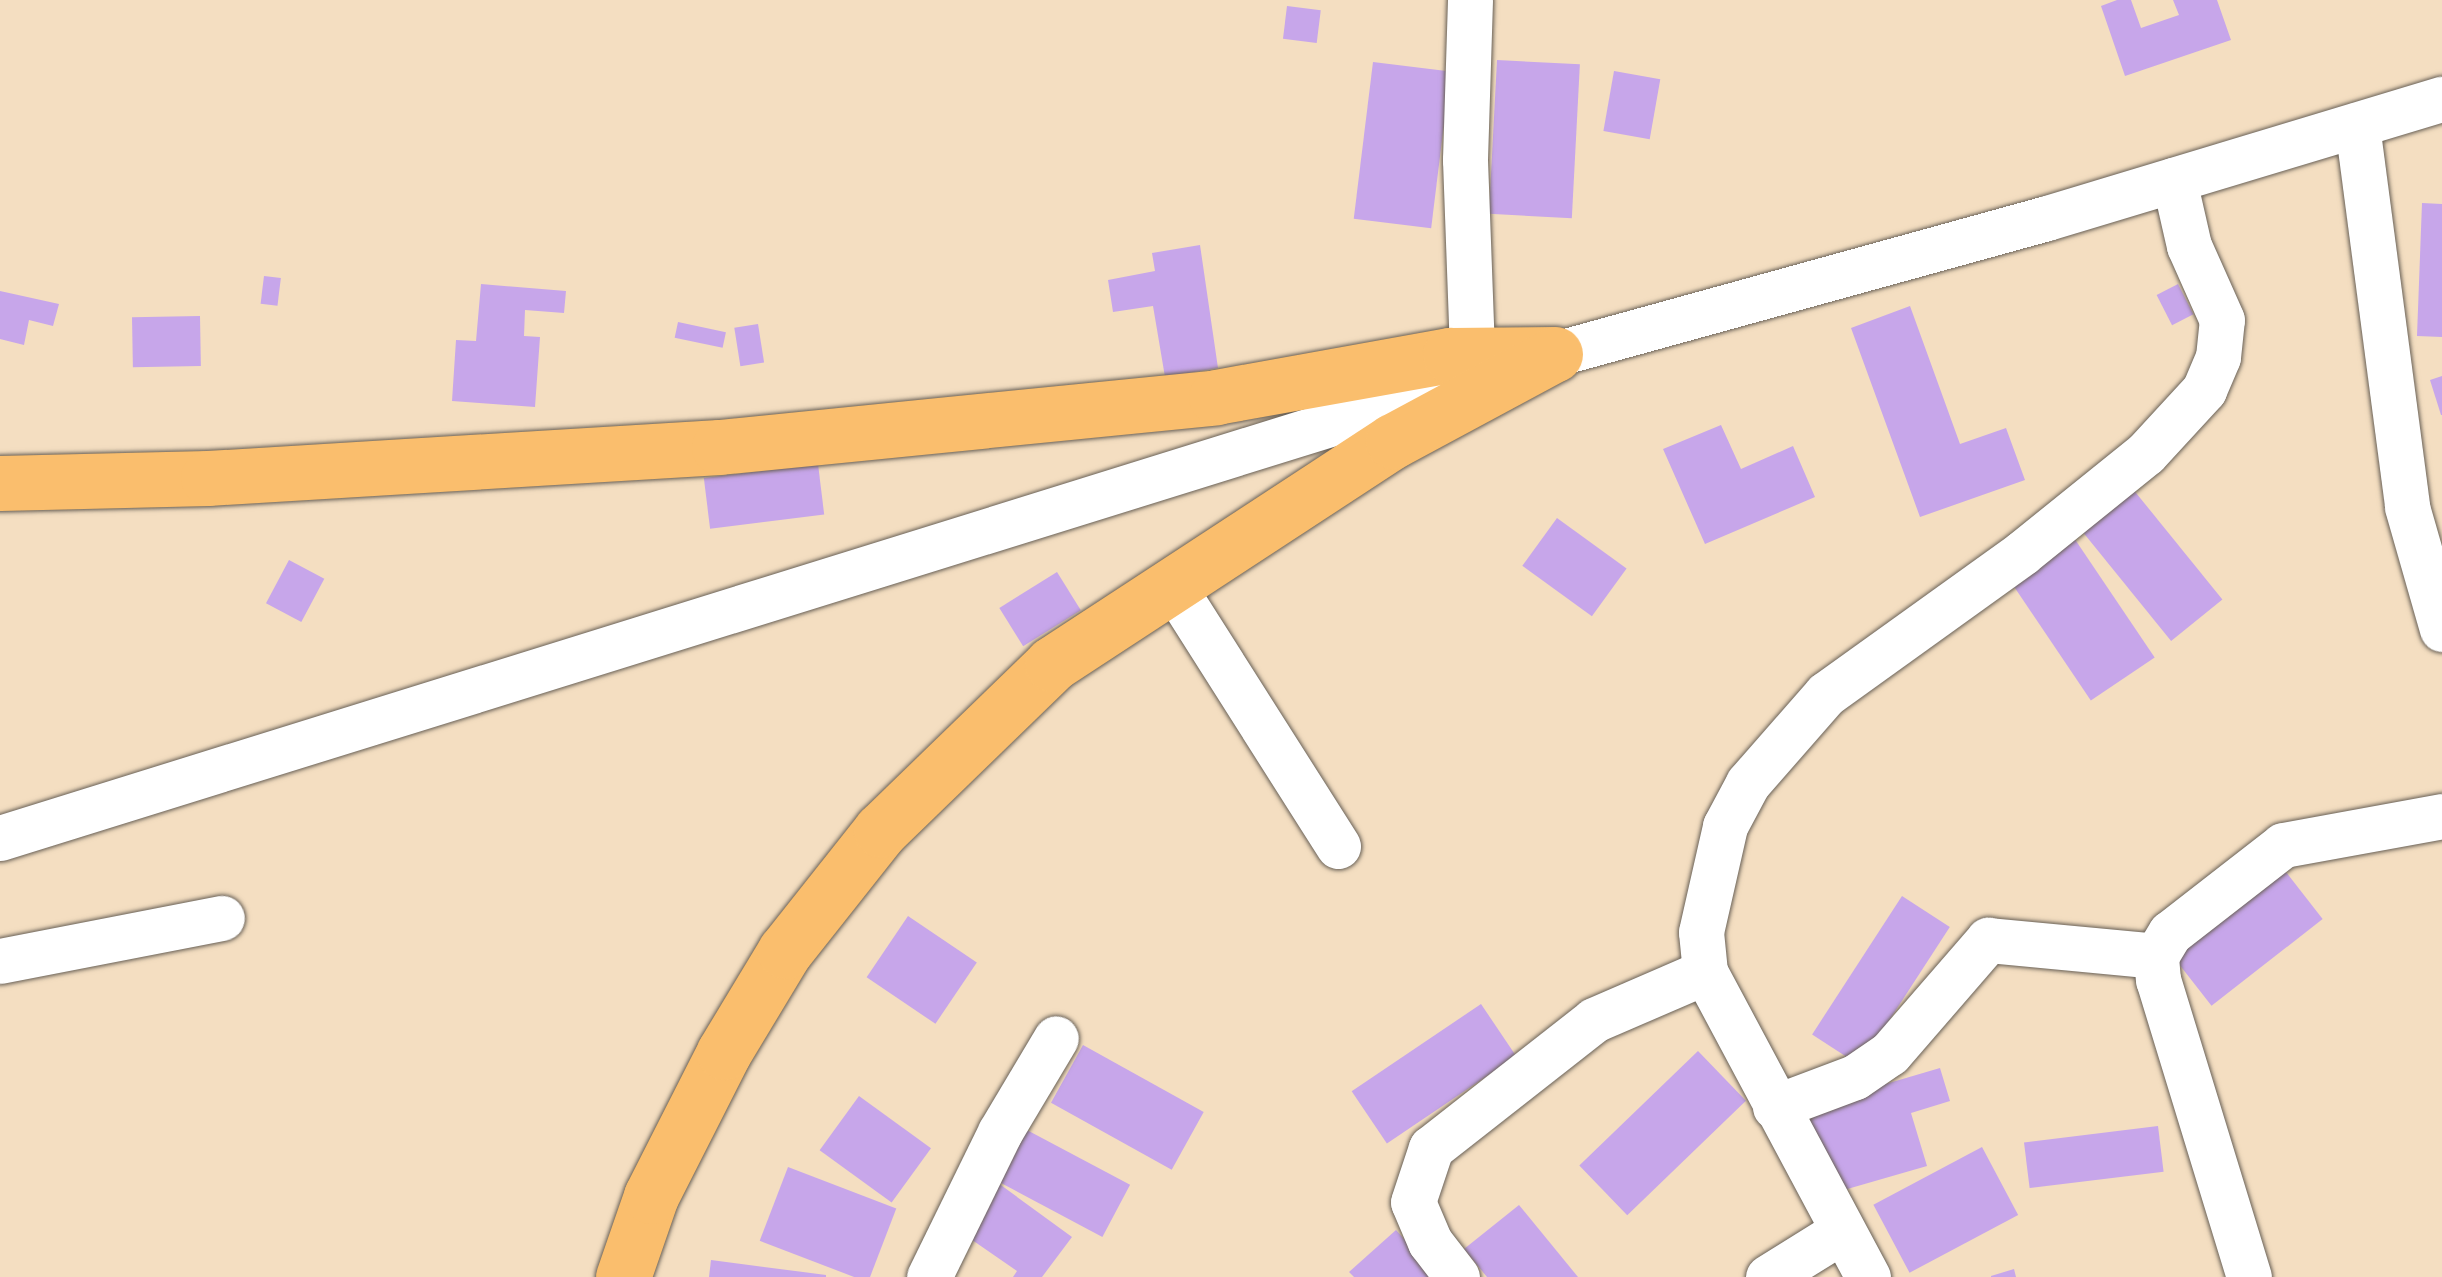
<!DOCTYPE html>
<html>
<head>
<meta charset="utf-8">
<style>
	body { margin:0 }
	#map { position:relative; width:2442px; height:1277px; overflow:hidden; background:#f4dec1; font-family:Alegreya,serif }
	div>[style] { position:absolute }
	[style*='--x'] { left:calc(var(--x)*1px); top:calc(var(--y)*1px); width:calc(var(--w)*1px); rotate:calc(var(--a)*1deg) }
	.building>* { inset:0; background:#c7a6ea; transform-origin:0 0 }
	.roads { filter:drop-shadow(0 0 2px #686056) drop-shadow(0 0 2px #686056) }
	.minor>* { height:45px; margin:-22.5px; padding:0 22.5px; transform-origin:22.5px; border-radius:22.5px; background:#fff }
	.major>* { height:55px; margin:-27.5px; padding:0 27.5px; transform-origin:27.5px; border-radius:27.5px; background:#fabe6d }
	span { translate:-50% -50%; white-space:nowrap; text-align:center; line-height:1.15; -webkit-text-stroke:10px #fff; paint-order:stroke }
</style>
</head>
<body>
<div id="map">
	<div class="building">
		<i style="clip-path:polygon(2117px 0,2131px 0,2141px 28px,2179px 15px,2173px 0,2217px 0,2231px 40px,2125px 76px,2101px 6px)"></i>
		<i style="left:1287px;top:6px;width:34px;height:33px;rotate:7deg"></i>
		<i style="left:1497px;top:60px;width:83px;height:154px;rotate:3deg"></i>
		<i style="left:1373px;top:62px;width:78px;height:158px;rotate:7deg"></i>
		<i style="left:1614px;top:71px;width:47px;height:61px;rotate:10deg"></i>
		<i style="clip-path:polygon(2422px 203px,2442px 204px,2442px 337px,2417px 336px)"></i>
		<i style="clip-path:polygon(1200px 245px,1218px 368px,1165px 377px,1153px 306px,1113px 312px,1108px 280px,1155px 271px,1152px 253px)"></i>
		<i style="left:264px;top:276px;width:17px;height:28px;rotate:7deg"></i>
		<i style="clip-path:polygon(481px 284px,566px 291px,564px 313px,525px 310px,524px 336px,540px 337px,535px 407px,452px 401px,456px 340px,476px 341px)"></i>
		<i style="left:2178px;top:284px;width:34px;height:24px;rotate:63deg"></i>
		<i style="clip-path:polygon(0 291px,59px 304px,53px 326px,29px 320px,24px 345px,0 339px)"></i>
		<i style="clip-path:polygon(1910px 306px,1960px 444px,2006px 428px,2025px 480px,1920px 517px,1851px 328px)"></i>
		<i style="left:200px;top:316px;width:50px;height:68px;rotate:89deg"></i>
		<i style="left:678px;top:322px;width:49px;height:16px;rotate:12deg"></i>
		<i style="left:758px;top:324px;width:39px;height:24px;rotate:81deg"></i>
		<i style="clip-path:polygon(2442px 376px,2442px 415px,2441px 415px,2430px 380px)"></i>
		<i style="clip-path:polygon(1721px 425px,1741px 469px,1793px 446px,1815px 497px,1705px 544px,1663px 449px)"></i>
		<i style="left:818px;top:464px;width:51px;height:115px;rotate:83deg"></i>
		<i style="left:2128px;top:483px;width:150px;height:66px;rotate:51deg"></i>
		<i style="left:1557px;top:518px;width:86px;height:59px;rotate:36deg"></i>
		<i style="left:2068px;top:529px;width:155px;height:77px;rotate:56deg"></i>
		<i style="left:289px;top:560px;width:40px;height:49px;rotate:28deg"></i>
		<i style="left:1057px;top:572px;width:45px;height:68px;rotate:58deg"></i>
		<i style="left:2282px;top:867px;width:66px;height:141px;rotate:52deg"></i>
		<i style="left:1902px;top:896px;width:57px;height:165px;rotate:33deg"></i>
		<i style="left:908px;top:916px;width:83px;height:74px;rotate:34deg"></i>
		<i style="left:1481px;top:1004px;width:63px;height:156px;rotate:56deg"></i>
		<i style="left:1083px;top:1045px;width:138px;height:66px;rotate:29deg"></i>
		<i style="left:1698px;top:1051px;width:69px;height:165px;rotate:46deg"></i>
		<i style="clip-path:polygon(1940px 1068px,1950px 1101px,1911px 1113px,1927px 1166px,1830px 1194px,1804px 1108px)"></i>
		<i style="left:859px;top:1096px;width:89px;height:67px;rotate:36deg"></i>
		<i style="left:2158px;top:1126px;width:46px;height:135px;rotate:83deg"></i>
		<i style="left:1025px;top:1129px;width:119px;height:59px;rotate:28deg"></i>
		<i style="left:1982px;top:1147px;width:77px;height:123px;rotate:62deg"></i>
		<i style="left:788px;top:1167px;width:116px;height:79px;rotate:21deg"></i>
		<i style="clip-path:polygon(998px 1183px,1072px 1237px,1042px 1277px,1013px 1277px,1017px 1271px,962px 1233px)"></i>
		<i style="clip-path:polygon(1519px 1205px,1578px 1277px,1487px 1277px,1464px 1249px)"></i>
		<i style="clip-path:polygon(1396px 1230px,1438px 1277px,1354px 1277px,1349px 1272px)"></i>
		<i style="clip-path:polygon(711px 1260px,826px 1275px,826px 1277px,709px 1277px)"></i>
		<i style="clip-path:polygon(2014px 1269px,2016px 1277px,1991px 1277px,1991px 1276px)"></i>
	</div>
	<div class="roads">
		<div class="minor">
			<i style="--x:1470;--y:0;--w:160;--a:91.8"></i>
			<i style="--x:1465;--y:160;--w:194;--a:87.9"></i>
			<i style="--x:2357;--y:125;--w:385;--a:82.5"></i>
			<i style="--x:2407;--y:507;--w:127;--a:74"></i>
			<i style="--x:1173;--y:586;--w:308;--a:57.6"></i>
			<i style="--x:0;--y:838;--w:1629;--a:-17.29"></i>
			<i style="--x:1555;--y:354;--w:510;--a:-15.45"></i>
			<i style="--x:2047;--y:218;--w:413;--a:-16.8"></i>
			<i style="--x:0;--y:961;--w:226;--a:-11"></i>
			<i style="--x:1775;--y:1107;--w:85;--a:-20.6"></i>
			<i style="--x:1855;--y:1077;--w:42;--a:-34.4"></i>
			<i style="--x:1890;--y:1053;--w:150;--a:-49.1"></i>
			<i style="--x:1988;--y:940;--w:169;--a:5.4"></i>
			<i style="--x:929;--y:1277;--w:161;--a:-63.9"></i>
			<i style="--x:1000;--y:1132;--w:109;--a:-59.2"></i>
			<i style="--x:1457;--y:1277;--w:44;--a:-127.6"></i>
			<i style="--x:1430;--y:1242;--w:43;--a:-113"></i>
			<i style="--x:1413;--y:1202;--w:57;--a:-71.6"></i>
			<i style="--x:1431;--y:1148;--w:207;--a:-38.1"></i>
			<i style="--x:1594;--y:1020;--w:121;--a:-23.4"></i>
			<i style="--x:1768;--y:1277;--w:87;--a:-31.9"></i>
			<i style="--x:1868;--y:1277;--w:346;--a:-118.1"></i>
			<i style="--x:1705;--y:972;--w:40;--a:-95.7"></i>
			<i style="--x:1701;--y:932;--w:109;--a:-77.2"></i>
			<i style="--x:1725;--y:826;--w:49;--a:-61.9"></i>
			<i style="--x:1748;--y:783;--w:118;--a:-48.8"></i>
			<i style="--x:1826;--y:694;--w:241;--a:-35.7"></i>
			<i style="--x:2022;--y:553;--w:159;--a:-38.9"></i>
			<i style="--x:2146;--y:453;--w:86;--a:-47.4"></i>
			<i style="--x:2204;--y:390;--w:36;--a:-67"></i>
			<i style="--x:2218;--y:357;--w:37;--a:-84"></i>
			<i style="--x:2222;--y:320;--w:81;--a:-114"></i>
			<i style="--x:2189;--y:246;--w:68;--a:-102.8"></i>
			<i style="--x:2249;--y:1277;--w:311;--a:-107"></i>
			<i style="--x:2158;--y:980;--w:24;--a:-95"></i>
			<i style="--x:2156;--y:956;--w:27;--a:-59"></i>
			<i style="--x:2170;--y:933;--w:143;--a:-37.9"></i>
			<i style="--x:2283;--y:845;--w:162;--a:-10.3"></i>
		</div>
		<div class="major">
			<i style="--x:0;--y:483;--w:208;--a:-1.4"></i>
			<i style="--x:208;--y:478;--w:512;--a:-3.47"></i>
			<i style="--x:719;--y:447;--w:500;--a:-5.7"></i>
			<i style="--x:1216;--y:397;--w:238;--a:-10.2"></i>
			<i style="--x:1450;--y:355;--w:105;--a:-0.5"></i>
			<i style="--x:623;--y:1277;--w:86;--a:-70.9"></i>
			<i style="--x:651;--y:1196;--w:161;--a:-63.1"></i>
			<i style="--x:724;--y:1052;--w:118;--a:-58.9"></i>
			<i style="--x:785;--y:951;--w:154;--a:-51.6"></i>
			<i style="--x:881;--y:830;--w:238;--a:-44.1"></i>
			<i style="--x:1052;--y:664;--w:407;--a:-33.2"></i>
			<i style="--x:1393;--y:441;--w:182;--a:-28.3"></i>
		</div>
	</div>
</div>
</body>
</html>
